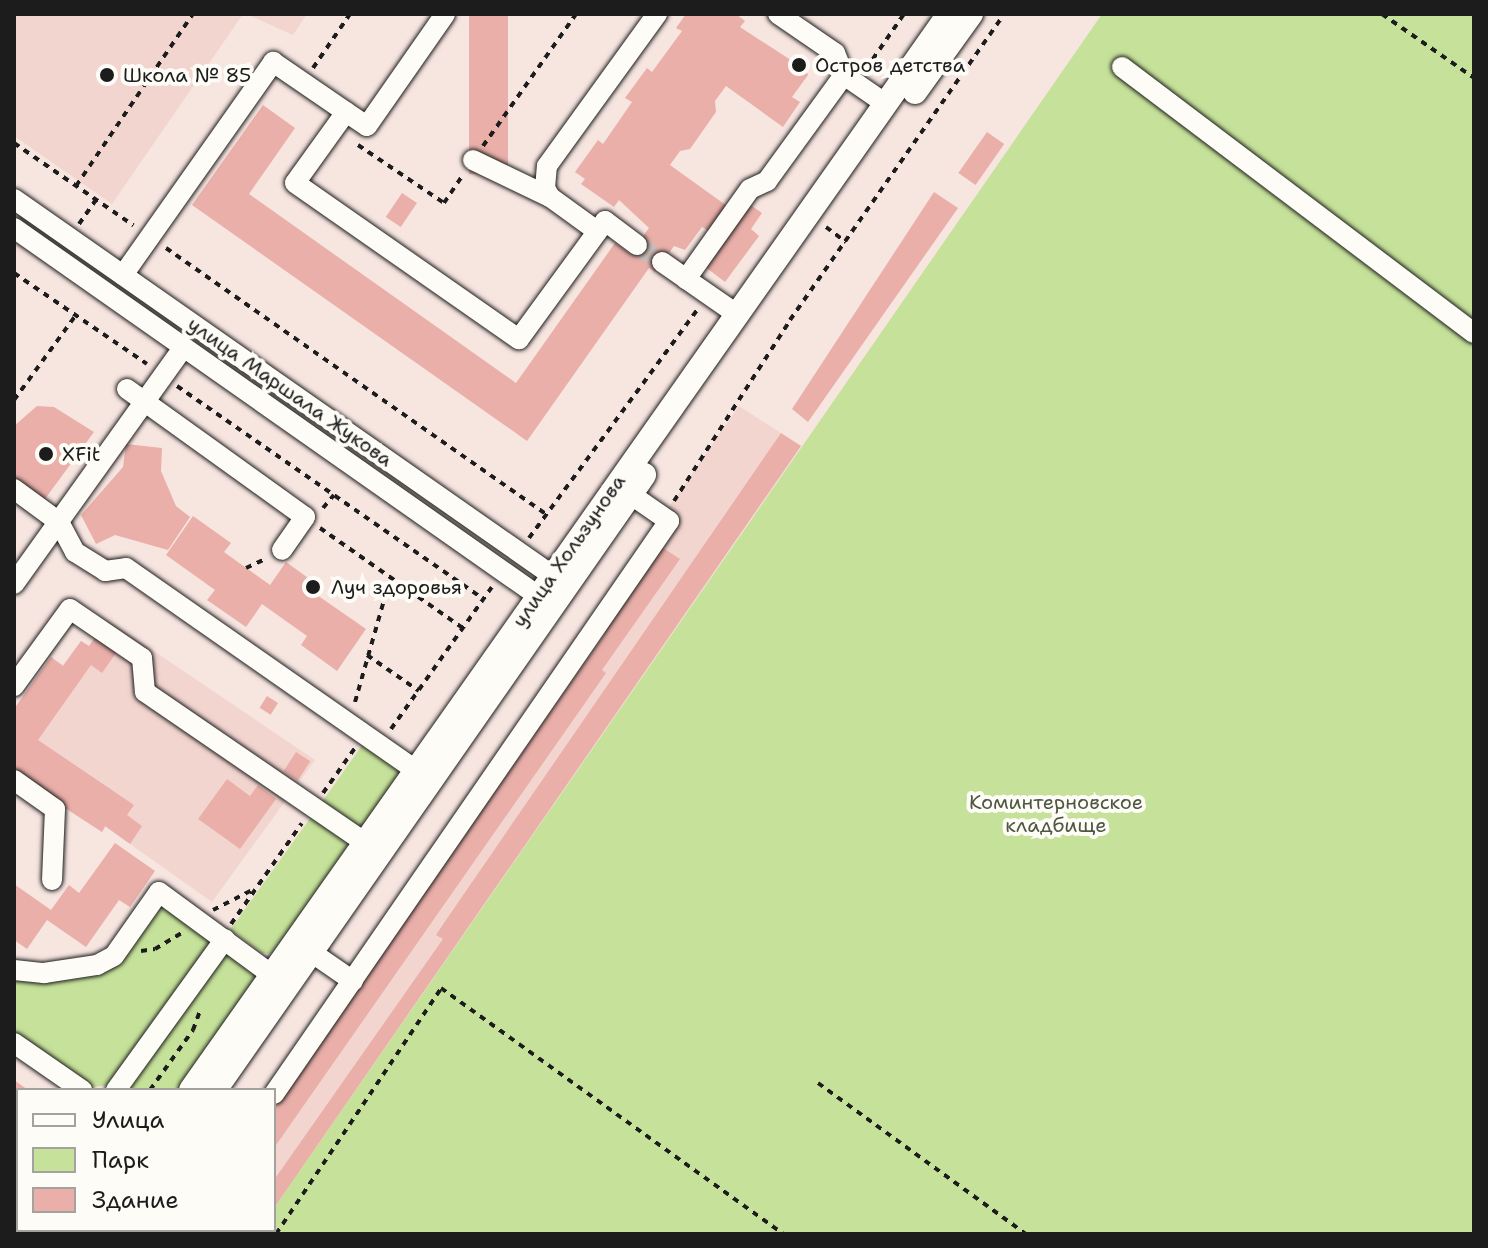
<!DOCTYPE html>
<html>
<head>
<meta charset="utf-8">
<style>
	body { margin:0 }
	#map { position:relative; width:1488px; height:1248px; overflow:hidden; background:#f7e5e0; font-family:"Shantell Sans",sans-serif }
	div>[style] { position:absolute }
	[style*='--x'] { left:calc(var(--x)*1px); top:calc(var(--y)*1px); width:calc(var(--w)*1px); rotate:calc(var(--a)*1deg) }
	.built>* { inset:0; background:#f3d5d0 }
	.green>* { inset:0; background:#c6e29a }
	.building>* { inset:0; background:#eaafa9; transform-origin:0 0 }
	.minor-tunnel>* { height:20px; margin-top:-10px; transform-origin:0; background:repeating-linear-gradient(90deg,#cbbdb9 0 20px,transparent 0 30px) }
	.path>* { height:4px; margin-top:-2px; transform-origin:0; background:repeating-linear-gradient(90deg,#1c1c1c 0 6px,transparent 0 12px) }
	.roads { filter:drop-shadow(0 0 2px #1c1c1c) drop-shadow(0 0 2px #1c1c1c) }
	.minor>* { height:20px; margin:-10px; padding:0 10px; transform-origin:10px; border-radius:10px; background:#fdfcf7 }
	.major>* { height:24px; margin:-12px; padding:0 12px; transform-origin:12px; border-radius:12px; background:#fdfcf7 }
	.dots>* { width:22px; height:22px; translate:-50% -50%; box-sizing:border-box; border:4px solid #fdfcf7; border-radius:50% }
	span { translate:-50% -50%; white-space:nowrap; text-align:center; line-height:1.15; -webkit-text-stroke:8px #fdfcf7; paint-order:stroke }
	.poi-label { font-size:20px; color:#1c1c1c }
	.left { translate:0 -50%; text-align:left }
	.street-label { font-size:20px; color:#1c1c1c }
	.park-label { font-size:20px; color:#4f5742 }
	.frame { position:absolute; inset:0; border:16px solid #1c1c1c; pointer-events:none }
	.legend { position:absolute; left:16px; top:1088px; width:260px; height:144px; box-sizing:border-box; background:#fdfcf7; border:2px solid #a3a29f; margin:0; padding:10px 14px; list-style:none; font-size:24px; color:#1c1c1c }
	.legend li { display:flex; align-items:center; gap:16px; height:40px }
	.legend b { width:40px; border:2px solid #a3a29f }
</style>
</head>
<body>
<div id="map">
	<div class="built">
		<i style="clip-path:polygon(14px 14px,243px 14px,112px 204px,14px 136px)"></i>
		<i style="clip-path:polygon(246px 14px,307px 14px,293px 35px)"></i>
		<i style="clip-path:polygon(739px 406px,801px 446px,274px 1208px,274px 1090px,265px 1090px)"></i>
		<i style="clip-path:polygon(108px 620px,315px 760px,212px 902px,106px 827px,102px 832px,14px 773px,14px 709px,51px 657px,63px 665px,81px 641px,89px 646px)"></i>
	</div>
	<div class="green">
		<i style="clip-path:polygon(1102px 14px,1474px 14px,1474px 1234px,256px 1234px,274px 1230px,274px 1208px)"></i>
		<i style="clip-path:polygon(363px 744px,396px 767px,401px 778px,367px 827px,355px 825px,322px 802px)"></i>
		<i style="clip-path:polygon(311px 817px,344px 840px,348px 854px,277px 954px,262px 953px,230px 930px)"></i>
		<i style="clip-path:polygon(160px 903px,217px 942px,112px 1085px,92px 1087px,14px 1033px,14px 976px,102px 969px)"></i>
		<i style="clip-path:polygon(226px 949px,253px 968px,258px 981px,181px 1090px,124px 1090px)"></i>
	</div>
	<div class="building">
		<i style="left:469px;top:14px;width:39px;height:160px"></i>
		<i style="clip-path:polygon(686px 14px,736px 14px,745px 21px,740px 27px,806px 70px,808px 75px,792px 97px,800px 102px,783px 127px,726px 86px,715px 101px,716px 112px,690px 149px,680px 151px,670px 165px,727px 206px,709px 231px,702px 227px,685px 250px,674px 246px,655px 272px,649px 268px,527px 441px,192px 205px,263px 105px,295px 128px,249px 194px,516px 383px,615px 243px,630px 254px,649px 228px,619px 200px,614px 207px,581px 184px,585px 179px,575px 172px,598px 140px,603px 144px,632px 102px,625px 98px,647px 68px,652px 72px,682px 31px,676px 28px)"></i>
		<i style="left:987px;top:132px;width:21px;height:50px;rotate:35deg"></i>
		<i style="clip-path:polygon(934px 192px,958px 208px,808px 422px,792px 409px)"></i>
		<i style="left:402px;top:193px;width:18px;height:29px;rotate:34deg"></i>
		<i style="clip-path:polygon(749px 204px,762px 213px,751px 229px,759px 236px,725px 282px,704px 266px)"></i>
		<i style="clip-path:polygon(37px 406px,54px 407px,94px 432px,45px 499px,14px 477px,14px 426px)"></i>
		<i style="clip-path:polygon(781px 433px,801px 446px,274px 1208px,274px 1180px,443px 939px,436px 935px,446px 920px)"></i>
		<i style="clip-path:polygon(126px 444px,162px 448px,161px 471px,176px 506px,190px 517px,168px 550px,115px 535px,96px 544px,81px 515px,123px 467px)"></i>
		<i style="clip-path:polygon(193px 516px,231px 543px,224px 552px,270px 585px,286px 562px,322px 588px,317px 595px,366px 629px,337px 671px,301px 645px,307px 636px,262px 604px,246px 627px,207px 600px,215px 590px,166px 555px)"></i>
		<i style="clip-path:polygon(660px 546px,680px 559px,602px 670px,606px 673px,274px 1148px,274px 1109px,605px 634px,605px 626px)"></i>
		<i style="clip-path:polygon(95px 638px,116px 653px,102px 673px,91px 665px,38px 740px,134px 805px,127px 815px,142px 826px,130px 844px,105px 826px,102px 832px,14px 775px,14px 709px,51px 657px,63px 666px,81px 641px,89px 646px)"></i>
		<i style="left:267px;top:696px;width:13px;height:14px;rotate:32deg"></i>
		<i style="left:296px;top:752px;width:17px;height:23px;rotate:33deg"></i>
		<i style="clip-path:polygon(227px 779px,250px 796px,258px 785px,276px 799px,240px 849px,198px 819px)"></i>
		<i style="clip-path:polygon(115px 843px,155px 871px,130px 907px,119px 900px,86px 947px,47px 920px,27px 949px,14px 940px,14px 884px,51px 910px,69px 885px,79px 893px)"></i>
		<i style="clip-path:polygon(14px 1080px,28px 1090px,18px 1090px,18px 1145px)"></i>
		<i style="clip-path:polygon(190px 1230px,217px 1230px,187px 1234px)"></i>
		<i style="clip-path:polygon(239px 1230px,259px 1230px,236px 1234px)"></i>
	</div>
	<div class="minor-tunnel">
		<i style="--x:637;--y:245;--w:30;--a:34"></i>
	</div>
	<div class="path">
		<i style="--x:1382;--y:14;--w:112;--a:34.8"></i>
		<i style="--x:313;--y:68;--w:65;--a:-55.6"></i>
		<i style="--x:866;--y:69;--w:67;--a:-55.4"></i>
		<i style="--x:14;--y:143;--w:145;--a:34.6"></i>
		<i style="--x:358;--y:145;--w:104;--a:34"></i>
		<i style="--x:444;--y:203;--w:32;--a:-56"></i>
		<i style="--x:483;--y:146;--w:161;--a:-54.8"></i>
		<i style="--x:76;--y:186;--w:208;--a:-55.8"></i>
		<i style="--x:79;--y:224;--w:29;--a:-55"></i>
		<i style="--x:826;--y:227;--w:25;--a:37"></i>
		<i style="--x:166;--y:248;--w:466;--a:35"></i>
		<i style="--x:14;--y:273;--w:161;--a:34.4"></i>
		<i style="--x:177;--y:386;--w:373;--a:34.8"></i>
		<i style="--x:14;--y:400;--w:105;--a:-53.9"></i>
		<i style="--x:674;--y:501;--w:215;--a:-57.3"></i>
		<i style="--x:790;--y:320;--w:373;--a:-55"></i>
		<i style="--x:323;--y:508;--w:17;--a:-50"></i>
		<i style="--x:320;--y:528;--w:174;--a:35"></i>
		<i style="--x:529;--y:538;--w:283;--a:-53.6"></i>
		<i style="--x:246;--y:568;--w:21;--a:-25"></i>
		<i style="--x:367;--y:655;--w:63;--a:34.7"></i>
		<i style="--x:355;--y:702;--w:131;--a:-74.1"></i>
		<i style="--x:391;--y:729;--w:174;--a:-54.6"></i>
		<i style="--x:323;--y:793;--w:55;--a:-54.6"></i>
		<i style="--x:213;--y:910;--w:44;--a:-27.1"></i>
		<i style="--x:231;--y:924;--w:123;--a:-54.9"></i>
		<i style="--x:141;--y:951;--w:14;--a:-8"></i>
		<i style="--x:155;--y:949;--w:33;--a:-31"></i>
		<i style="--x:818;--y:1083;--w:257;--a:36"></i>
		<i style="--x:150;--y:1090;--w:74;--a:-54.4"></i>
		<i style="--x:193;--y:1030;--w:20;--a:-70"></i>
		<i style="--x:48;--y:1234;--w:5;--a:-53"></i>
		<i style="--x:276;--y:1234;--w:296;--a:-56.1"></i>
		<i style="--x:441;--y:988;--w:421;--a:35.7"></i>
	</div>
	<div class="roads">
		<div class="minor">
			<i style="--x:778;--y:14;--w:69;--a:34.4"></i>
			<i style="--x:835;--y:53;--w:24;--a:68"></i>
			<i style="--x:844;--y:75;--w:51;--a:34.6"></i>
			<i style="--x:1122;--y:67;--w:441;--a:37.1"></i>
			<i style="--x:346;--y:112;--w:25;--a:34"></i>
			<i style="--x:367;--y:126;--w:136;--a:-55.1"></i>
			<i style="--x:473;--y:160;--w:85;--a:25.7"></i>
			<i style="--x:14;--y:199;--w:670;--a:34.97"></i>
			<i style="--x:14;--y:228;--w:656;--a:35.07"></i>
			<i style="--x:597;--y:231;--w:58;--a:-144.1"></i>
			<i style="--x:550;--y:197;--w:10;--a:-119"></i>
			<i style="--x:545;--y:188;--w:22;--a:-85"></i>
			<i style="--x:547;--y:166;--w:188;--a:-54.1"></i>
			<i style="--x:662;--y:262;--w:29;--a:35"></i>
			<i style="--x:123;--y:275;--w:261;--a:-54.8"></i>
			<i style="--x:273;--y:62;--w:88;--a:34.4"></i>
			<i style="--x:346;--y:112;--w:87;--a:125.7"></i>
			<i style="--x:295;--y:183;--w:273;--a:34.9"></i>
			<i style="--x:519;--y:339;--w:146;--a:-53.9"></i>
			<i style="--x:605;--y:221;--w:40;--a:37"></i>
			<i style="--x:738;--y:315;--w:63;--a:-145.3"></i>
			<i style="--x:686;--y:279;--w:110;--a:-54.6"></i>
			<i style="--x:750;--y:189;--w:19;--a:-25"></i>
			<i style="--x:767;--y:181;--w:131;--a:-54"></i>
			<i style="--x:127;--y:389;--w:219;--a:35.7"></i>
			<i style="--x:305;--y:517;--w:40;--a:124.9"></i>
			<i style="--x:14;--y:489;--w:56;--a:36.3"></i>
			<i style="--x:59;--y:522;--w:34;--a:62"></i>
			<i style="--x:75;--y:552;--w:36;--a:32"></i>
			<i style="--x:105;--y:571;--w:21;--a:-8"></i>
			<i style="--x:126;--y:568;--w:353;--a:34.9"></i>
			<i style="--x:14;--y:584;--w:290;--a:-54.4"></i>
			<i style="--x:14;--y:686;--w:95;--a:-54"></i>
			<i style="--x:70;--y:609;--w:87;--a:34.2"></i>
			<i style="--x:142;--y:658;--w:34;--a:85"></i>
			<i style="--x:145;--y:692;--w:280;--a:34.4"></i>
			<i style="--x:14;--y:780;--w:50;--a:35.3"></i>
			<i style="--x:55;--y:809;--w:71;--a:92.4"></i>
			<i style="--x:311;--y:952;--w:51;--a:34.6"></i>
			<i style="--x:14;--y:970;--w:30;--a:6"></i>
			<i style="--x:44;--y:973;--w:54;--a:-8.6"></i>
			<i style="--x:97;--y:965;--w:19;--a:-28"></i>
			<i style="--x:114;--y:956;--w:78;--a:-54.9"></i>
			<i style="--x:159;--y:892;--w:140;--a:36.3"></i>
			<i style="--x:14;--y:1043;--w:83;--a:34.7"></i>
			<i style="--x:116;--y:1090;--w:186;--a:-54.2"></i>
			<i style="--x:274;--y:1094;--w:696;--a:-55.42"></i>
			<i style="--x:669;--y:521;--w:47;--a:-145.3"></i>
			<i style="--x:14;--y:1189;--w:5;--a:37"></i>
			<i style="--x:176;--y:1234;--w:5;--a:-53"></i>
		</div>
		<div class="major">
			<i style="--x:915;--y:92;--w:96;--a:-54.3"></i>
			<i style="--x:191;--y:1090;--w:1316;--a:-54.84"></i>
			<i style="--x:215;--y:1090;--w:750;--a:-55.1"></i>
			<i style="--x:88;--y:1234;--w:5;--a:-53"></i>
			<i style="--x:116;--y:1234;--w:4;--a:-63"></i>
		</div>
	</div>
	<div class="dots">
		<i style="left:799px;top:65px;background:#1c1c1c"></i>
		<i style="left:107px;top:75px;background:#1c1c1c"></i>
		<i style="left:46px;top:454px;background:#1c1c1c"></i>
		<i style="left:313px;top:587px;background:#1c1c1c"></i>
	</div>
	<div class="poi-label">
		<span class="left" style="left:815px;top:65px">Остров детства</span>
		<span class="left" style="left:123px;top:75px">Школа № 85</span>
		<span class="left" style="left:62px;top:454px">XFit</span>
		<span class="left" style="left:331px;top:587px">Луч здоровья</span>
	</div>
	<div class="street-label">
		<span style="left:290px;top:392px;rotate:35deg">улица Маршала Жукова</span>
		<span style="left:569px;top:551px;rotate:-55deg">улица Хользунова</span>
	</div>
	<div class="park-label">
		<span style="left:1056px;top:814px">Коминтерновское<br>кладбище</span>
	</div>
	<div class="frame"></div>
	<ul class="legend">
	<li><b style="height:10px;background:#fdfcf7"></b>Улица</li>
	<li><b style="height:22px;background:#c6e29a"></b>Парк</li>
	<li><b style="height:22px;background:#eaafa9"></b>Здание</li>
	</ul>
</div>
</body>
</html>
